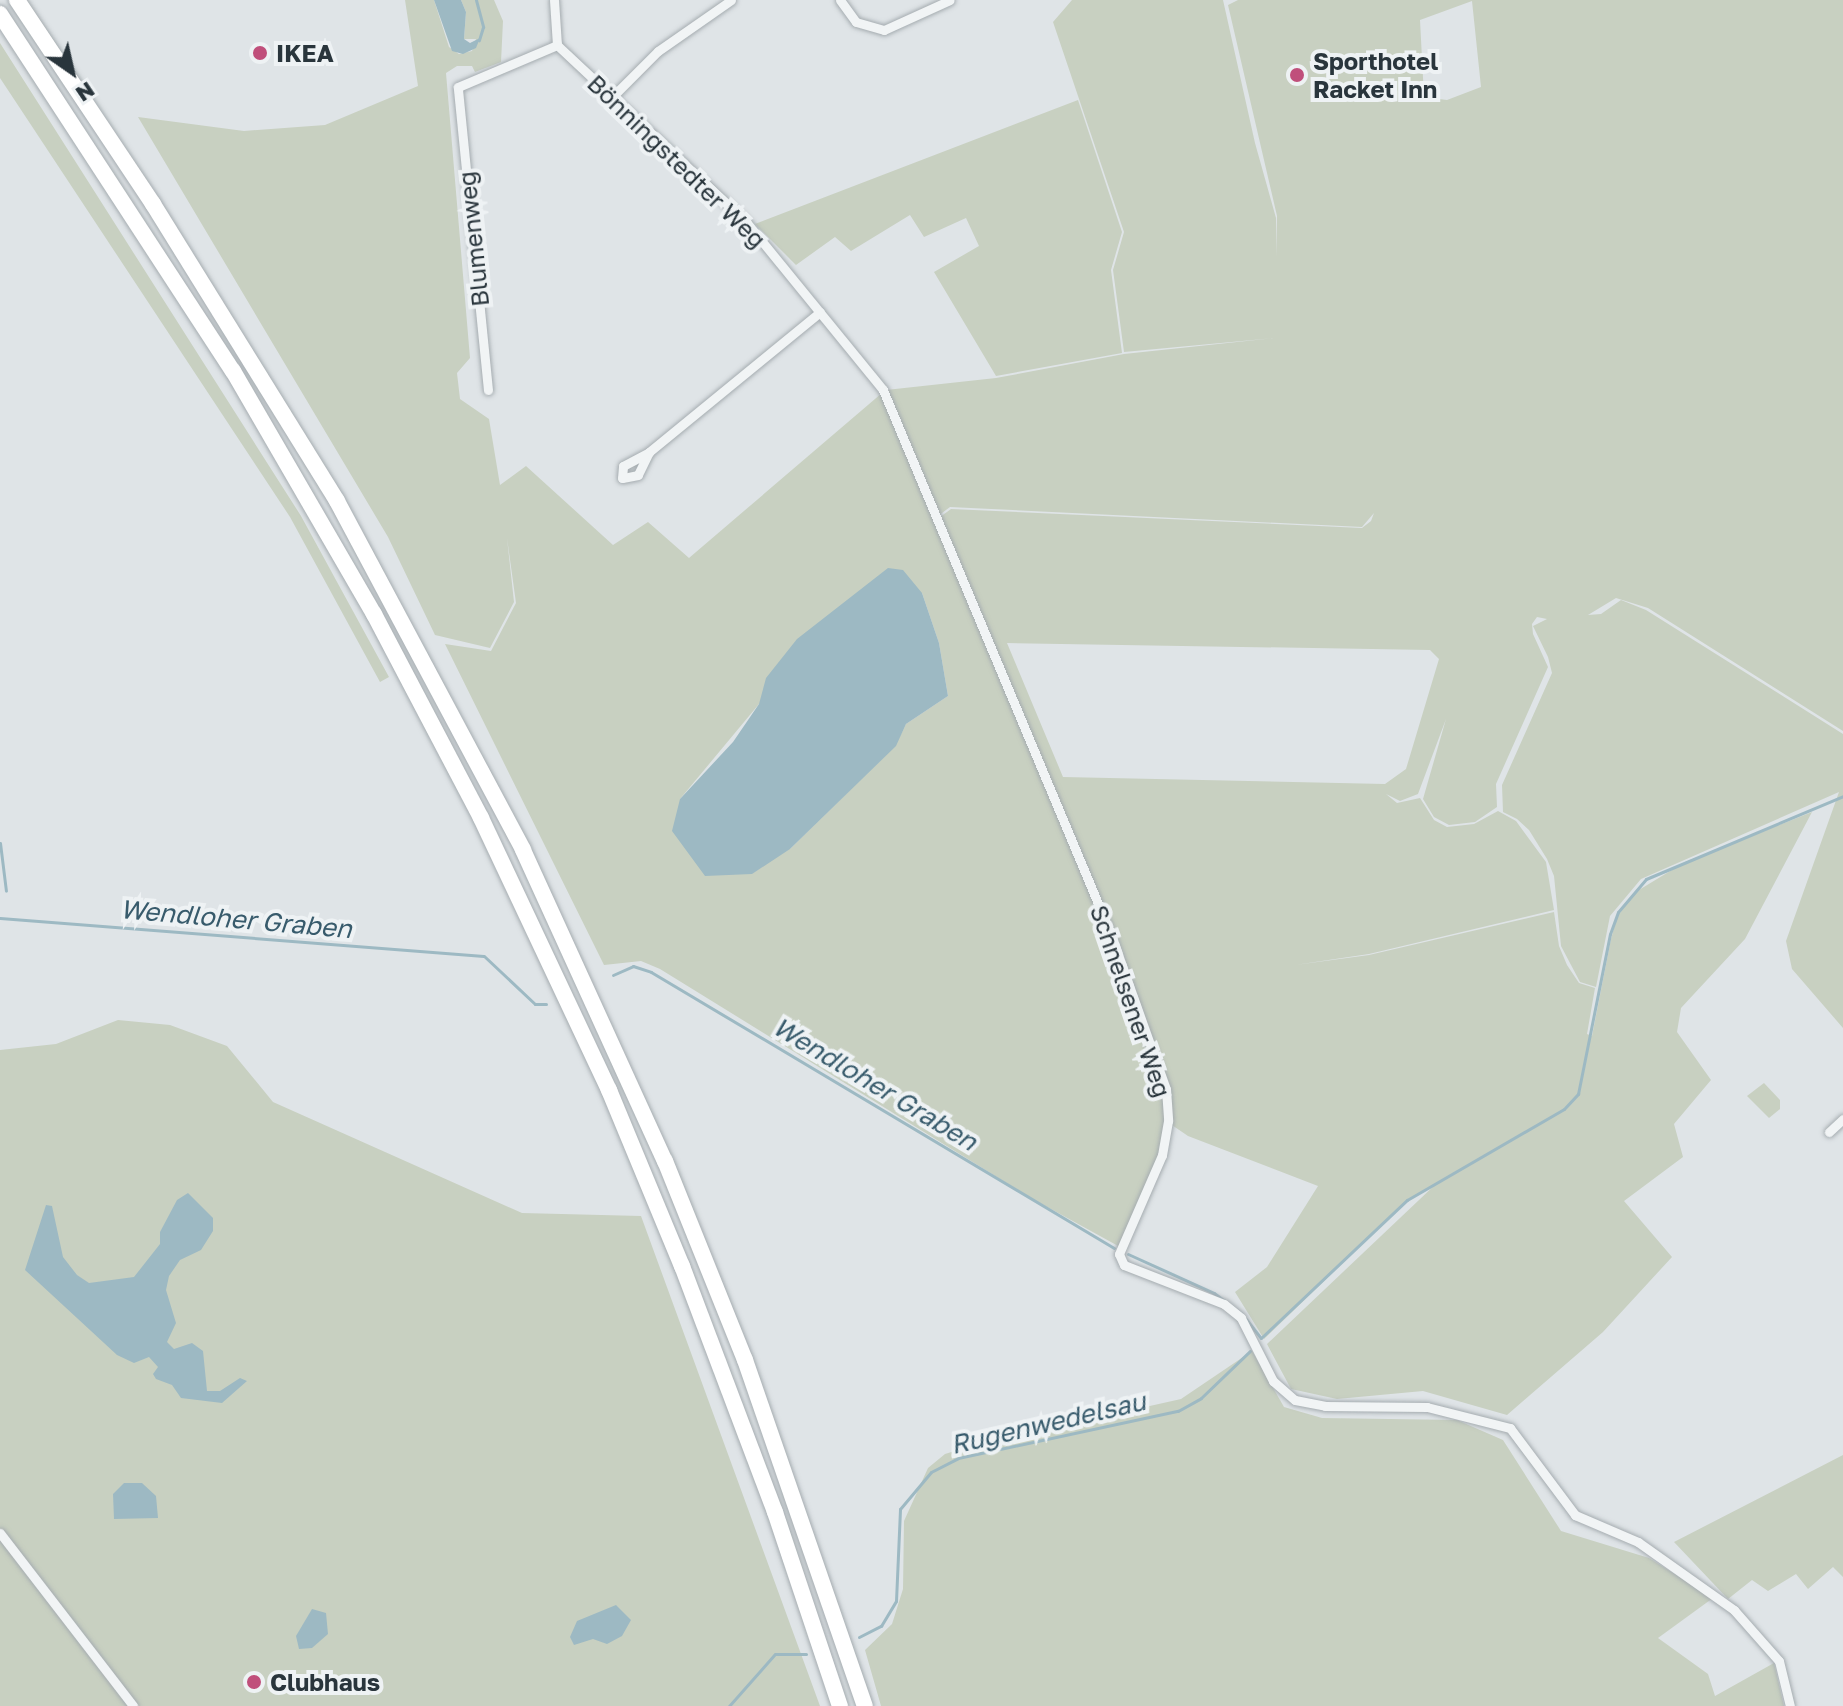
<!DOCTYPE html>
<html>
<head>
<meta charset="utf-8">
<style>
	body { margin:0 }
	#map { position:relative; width:1843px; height:1706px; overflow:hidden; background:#dfe4e7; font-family:"Golos Text",sans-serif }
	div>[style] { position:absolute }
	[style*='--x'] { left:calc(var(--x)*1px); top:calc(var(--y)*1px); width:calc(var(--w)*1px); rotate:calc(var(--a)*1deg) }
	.green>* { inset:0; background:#c8d0c1 }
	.water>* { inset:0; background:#9db9c3 }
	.stream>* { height:3px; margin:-1.5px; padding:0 1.5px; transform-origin:1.5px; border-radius:1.5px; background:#9db9c3 }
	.roads { filter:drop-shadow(0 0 2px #a5acb0) drop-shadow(0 0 2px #a5acb0) }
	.minor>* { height:9px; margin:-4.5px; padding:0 4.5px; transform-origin:4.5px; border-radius:4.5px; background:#f1f4f5 }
	.motorway>* { height:16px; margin:-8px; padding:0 8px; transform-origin:8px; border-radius:8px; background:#fff }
	.dots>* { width:22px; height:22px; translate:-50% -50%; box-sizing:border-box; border:4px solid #eef2f4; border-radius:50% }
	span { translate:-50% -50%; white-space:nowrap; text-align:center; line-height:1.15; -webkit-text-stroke:8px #eef2f4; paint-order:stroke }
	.poi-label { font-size:24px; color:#29353c; font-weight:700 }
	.left { translate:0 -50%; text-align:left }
	.street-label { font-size:24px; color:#29353c }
	.water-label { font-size:26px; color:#385b6c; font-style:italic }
	.north { position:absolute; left:32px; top:32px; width:80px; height:80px; -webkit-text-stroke:6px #eef2f4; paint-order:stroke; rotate:146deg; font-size:22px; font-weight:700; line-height:32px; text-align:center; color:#29353c }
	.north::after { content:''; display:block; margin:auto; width:28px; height:36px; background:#29353c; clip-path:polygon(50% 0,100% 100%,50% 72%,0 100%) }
</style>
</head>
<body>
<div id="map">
	<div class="green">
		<i style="clip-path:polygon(evenodd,405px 0,434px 0,449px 47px,459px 54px,472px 51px,476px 39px,464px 39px,466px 12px,461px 0,494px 0,503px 21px,501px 62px,475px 72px,472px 66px,457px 66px,446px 73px,470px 358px,457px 373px,460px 399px,489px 419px,500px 485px,526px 466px,613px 545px,648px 522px,689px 558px,882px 393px,936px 520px,951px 509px,1362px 528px,1371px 521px,1374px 513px,1362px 527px,950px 507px,938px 516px,886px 390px,996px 378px,1124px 354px,1274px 338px,1124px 352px,1113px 270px,1124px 232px,1053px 22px,1072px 0,1223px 0,1255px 143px,1276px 218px,1276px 257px,1277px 216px,1228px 5px,1238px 0,1843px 0,1843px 731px,1648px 608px,1616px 598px,1588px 615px,1601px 614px,1621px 600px,1646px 610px,1843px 734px,1843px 1028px,1792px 969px,1786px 941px,1839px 792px,1641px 879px,1610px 916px,1596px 987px,1580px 982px,1561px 946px,1554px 876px,1547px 859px,1529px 830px,1517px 819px,1503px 812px,1502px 785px,1552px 673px,1548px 657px,1533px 626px,1547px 619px,1537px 617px,1532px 624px,1533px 634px,1548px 667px,1496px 784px,1497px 807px,1475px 822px,1449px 825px,1434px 817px,1423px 799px,1446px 719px,1418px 794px,1400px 801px,1386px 794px,1397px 803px,1420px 798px,1434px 820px,1447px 827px,1474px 824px,1498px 811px,1516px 821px,1546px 862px,1554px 910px,1369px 954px,1295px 965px,1369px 955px,1554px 912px,1559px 946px,1567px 965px,1579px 983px,1595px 988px,1587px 1034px,1592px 1036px,1611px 939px,1617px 917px,1634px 893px,1685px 862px,1812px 812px,1745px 939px,1681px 1008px,1677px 1032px,1711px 1080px,1674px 1124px,1683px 1157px,1624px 1201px,1672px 1257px,1603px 1332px,1507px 1415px,1423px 1391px,1337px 1399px,1291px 1389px,1267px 1344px,1438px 1182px,1406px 1202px,1264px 1339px,1235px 1292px,1267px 1267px,1318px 1186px,1188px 1136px,1166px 1121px,1159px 1155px,1120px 1247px,1031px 1198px,660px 969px,641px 961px,604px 965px,445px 644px,491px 651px,516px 603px,507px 538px,514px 602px,490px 648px,435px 635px,388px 537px,138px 117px,244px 131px,325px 125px,418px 86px,405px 0,1472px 1px,1481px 87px,1447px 100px,1424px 97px,1420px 20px,1472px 1px,405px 0,922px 593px,939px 643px,948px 696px,906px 724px,895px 746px,790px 849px,680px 799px,759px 704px,922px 593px,405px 0,1007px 643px,1430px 650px,1439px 659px,1406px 769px,1385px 784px,1063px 777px,1007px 643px)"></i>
		<i style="clip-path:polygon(0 43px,301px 516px,389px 677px,380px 682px,290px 517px,0 78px)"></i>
		<i style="clip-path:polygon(1078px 100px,1122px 232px,1111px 270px,1122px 353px,996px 376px,934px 272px,979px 246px,966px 218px,924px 237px,910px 215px,851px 251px,835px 237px,796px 265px,755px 224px)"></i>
		<i style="clip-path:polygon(118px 1020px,170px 1025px,227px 1046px,273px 1102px,522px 1213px,641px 1216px,820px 1706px,0 1706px,0 1050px,56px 1044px)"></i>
		<i style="clip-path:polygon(1764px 1083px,1780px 1100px,1780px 1109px,1769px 1118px,1747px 1096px)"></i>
		<i style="clip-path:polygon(1252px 1351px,1284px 1407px,1322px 1418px,1457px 1420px,1503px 1440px,1561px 1531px,1649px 1558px,1713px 1598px,1658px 1638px,1708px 1674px,1715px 1696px,1774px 1663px,1784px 1706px,881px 1706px,865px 1650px,892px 1624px,903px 1589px,904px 1521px,928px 1468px,945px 1454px,971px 1446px,1181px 1399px)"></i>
		<i style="clip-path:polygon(1843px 1455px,1843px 1577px,1833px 1567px,1808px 1589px,1796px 1574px,1768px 1591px,1752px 1580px,1728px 1599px,1674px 1542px)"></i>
	</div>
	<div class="water">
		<i style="clip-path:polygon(434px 0,461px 0,466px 12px,464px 39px,470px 43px,480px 38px,476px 48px,463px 54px,452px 51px)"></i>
		<i style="clip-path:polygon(888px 568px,903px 570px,922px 593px,939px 643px,948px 696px,906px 724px,896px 746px,790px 849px,752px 874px,705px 876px,672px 831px,680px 799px,733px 742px,759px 704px,766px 678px,797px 639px)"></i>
		<i style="clip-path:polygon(188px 1193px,213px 1218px,213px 1231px,201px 1250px,180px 1260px,169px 1276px,166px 1290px,176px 1323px,167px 1342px,174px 1349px,192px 1343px,203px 1351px,207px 1391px,220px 1391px,240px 1378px,247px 1381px,222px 1403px,181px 1398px,172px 1385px,156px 1379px,153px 1374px,158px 1367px,149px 1357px,134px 1363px,117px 1355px,25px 1270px,46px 1205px,52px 1206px,63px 1257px,77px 1275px,89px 1283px,134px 1277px,160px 1244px,160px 1232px,177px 1200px)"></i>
		<i style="clip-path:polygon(124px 1483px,142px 1483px,156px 1496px,158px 1518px,114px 1519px,113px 1494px)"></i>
		<i style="clip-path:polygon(616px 1605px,631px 1620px,622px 1636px,607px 1644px,593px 1639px,574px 1645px,570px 1637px,577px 1621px)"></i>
		<i style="clip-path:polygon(312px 1609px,326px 1613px,328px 1634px,312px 1648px,299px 1649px,296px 1636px)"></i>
	</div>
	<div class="stream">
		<i style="--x:476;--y:0;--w:28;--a:75"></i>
		<i style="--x:483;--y:27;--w:14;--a:107"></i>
		<i style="--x:0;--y:843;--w:48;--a:82.9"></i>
		<i style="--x:0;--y:918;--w:485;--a:4.5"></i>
		<i style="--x:484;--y:956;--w:70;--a:43.3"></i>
		<i style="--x:535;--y:1004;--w:11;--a:0"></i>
		<i style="--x:613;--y:975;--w:22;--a:-24"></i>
		<i style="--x:633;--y:966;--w:19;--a:18"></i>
		<i style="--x:651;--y:972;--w:539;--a:30.8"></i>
		<i style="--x:1128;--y:1254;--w:94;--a:24.4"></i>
		<i style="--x:1214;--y:1293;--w:34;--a:37"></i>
		<i style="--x:1246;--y:1319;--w:24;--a:52"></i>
		<i style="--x:1261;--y:1338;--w:201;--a:-43.4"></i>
		<i style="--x:1407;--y:1200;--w:181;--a:-30.1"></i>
		<i style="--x:1564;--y:1109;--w:21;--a:-47"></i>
		<i style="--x:1578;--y:1094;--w:163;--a:-78.7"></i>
		<i style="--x:1610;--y:934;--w:23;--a:-70"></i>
		<i style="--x:1618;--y:912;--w:43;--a:-49.7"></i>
		<i style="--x:1646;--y:879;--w:214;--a:-22.8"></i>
		<i style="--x:859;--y:1637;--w:25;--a:-27"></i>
		<i style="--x:881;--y:1626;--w:29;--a:-59"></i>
		<i style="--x:896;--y:1601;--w:92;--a:-87.5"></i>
		<i style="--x:900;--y:1509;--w:48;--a:-50"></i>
		<i style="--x:931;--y:1472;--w:30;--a:-27"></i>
		<i style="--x:958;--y:1458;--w:225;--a:-12.1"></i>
		<i style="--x:1178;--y:1411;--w:26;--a:-29"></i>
		<i style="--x:1201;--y:1398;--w:68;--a:-43.8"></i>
		<i style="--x:729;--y:1706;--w:69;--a:-48.5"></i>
		<i style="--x:775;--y:1654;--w:31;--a:0"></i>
	</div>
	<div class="roads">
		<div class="minor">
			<i style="--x:554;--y:0;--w:45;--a:86.2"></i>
			<i style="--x:557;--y:45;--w:260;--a:43.1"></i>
			<i style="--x:747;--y:223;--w:215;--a:50.8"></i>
			<i style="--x:883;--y:390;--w:588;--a:67.28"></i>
			<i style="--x:1110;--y:932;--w:167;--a:70.4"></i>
			<i style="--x:1166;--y:1089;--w:32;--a:86"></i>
			<i style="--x:1168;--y:1121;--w:35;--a:100"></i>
			<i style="--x:1162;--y:1155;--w:108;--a:113.5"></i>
			<i style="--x:1119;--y:1254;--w:12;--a:66"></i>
			<i style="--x:1124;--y:1265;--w:107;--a:21.3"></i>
			<i style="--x:1224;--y:1304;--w:22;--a:39"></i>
			<i style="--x:1241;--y:1318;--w:71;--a:63.1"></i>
			<i style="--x:1273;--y:1381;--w:29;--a:41"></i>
			<i style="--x:1295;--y:1400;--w:31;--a:11"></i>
			<i style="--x:1325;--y:1406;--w:102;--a:0.6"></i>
			<i style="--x:1427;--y:1407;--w:86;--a:14.2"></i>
			<i style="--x:1510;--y:1428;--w:109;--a:53.2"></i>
			<i style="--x:1575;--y:1515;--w:69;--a:23.2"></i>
			<i style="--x:1638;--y:1542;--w:118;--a:35.3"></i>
			<i style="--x:1734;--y:1610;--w:68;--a:48.6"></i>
			<i style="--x:1779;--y:1661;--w:46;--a:76.3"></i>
			<i style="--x:840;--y:0;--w:27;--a:54"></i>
			<i style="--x:856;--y:22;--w:29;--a:16"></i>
			<i style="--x:884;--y:30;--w:72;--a:-24.4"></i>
			<i style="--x:614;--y:95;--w:62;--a:-45"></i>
			<i style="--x:658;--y:51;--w:89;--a:-34.9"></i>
			<i style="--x:488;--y:390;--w:304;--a:-95.7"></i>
			<i style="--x:458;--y:87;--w:108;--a:-23"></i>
			<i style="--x:649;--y:452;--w:25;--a:116"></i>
			<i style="--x:638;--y:475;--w:16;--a:169"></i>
			<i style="--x:622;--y:478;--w:12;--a:-85"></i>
			<i style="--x:623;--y:466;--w:30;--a:-28"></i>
			<i style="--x:649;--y:452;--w:221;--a:-39.3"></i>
			<i style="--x:1829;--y:1132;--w:19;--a:-43"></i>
			<i style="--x:0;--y:1533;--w:218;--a:52.4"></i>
		</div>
		<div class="motorway">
			<i style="--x:17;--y:0;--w:245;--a:56.3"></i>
			<i style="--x:153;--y:204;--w:349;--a:58.2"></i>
			<i style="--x:337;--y:501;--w:395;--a:61.9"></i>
			<i style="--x:523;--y:850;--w:342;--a:65.5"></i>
			<i style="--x:665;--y:1161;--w:214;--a:68.1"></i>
			<i style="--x:745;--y:1360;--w:366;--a:70.9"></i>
			<i style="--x:0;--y:14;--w:426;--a:56.9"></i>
			<i style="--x:233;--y:371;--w:281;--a:59.9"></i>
			<i style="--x:374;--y:614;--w:230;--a:62.3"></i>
			<i style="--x:481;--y:818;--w:301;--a:64.8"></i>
			<i style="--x:609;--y:1090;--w:191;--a:67.5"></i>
			<i style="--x:682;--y:1266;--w:263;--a:69.3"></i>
			<i style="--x:775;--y:1512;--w:205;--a:71.5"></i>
		</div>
	</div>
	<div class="dots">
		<i style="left:260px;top:53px;background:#c04f7b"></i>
		<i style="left:1297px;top:75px;background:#c04f7b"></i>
		<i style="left:254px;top:1682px;background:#c04f7b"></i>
	</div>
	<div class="poi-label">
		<span class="left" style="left:276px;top:53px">IKEA</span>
		<span class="left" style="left:1313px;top:75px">Sporthotel<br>Racket Inn</span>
		<span class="left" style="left:270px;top:1682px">Clubhaus</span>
	</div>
	<div class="street-label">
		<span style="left:677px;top:161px;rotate:44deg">Bönningstedter Weg</span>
		<span style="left:473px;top:239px;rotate:-96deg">Blumenweg</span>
		<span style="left:1131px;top:1001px;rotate:71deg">Schnelsener Weg</span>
	</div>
	<div class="water-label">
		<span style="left:236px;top:919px;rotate:5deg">Wendloher Graben</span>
		<span style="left:875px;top:1084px;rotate:31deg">Wendloher Graben</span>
		<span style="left:1048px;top:1423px;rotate:-13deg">Rugenwedelsau</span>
	</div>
	<div class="north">N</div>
</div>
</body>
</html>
